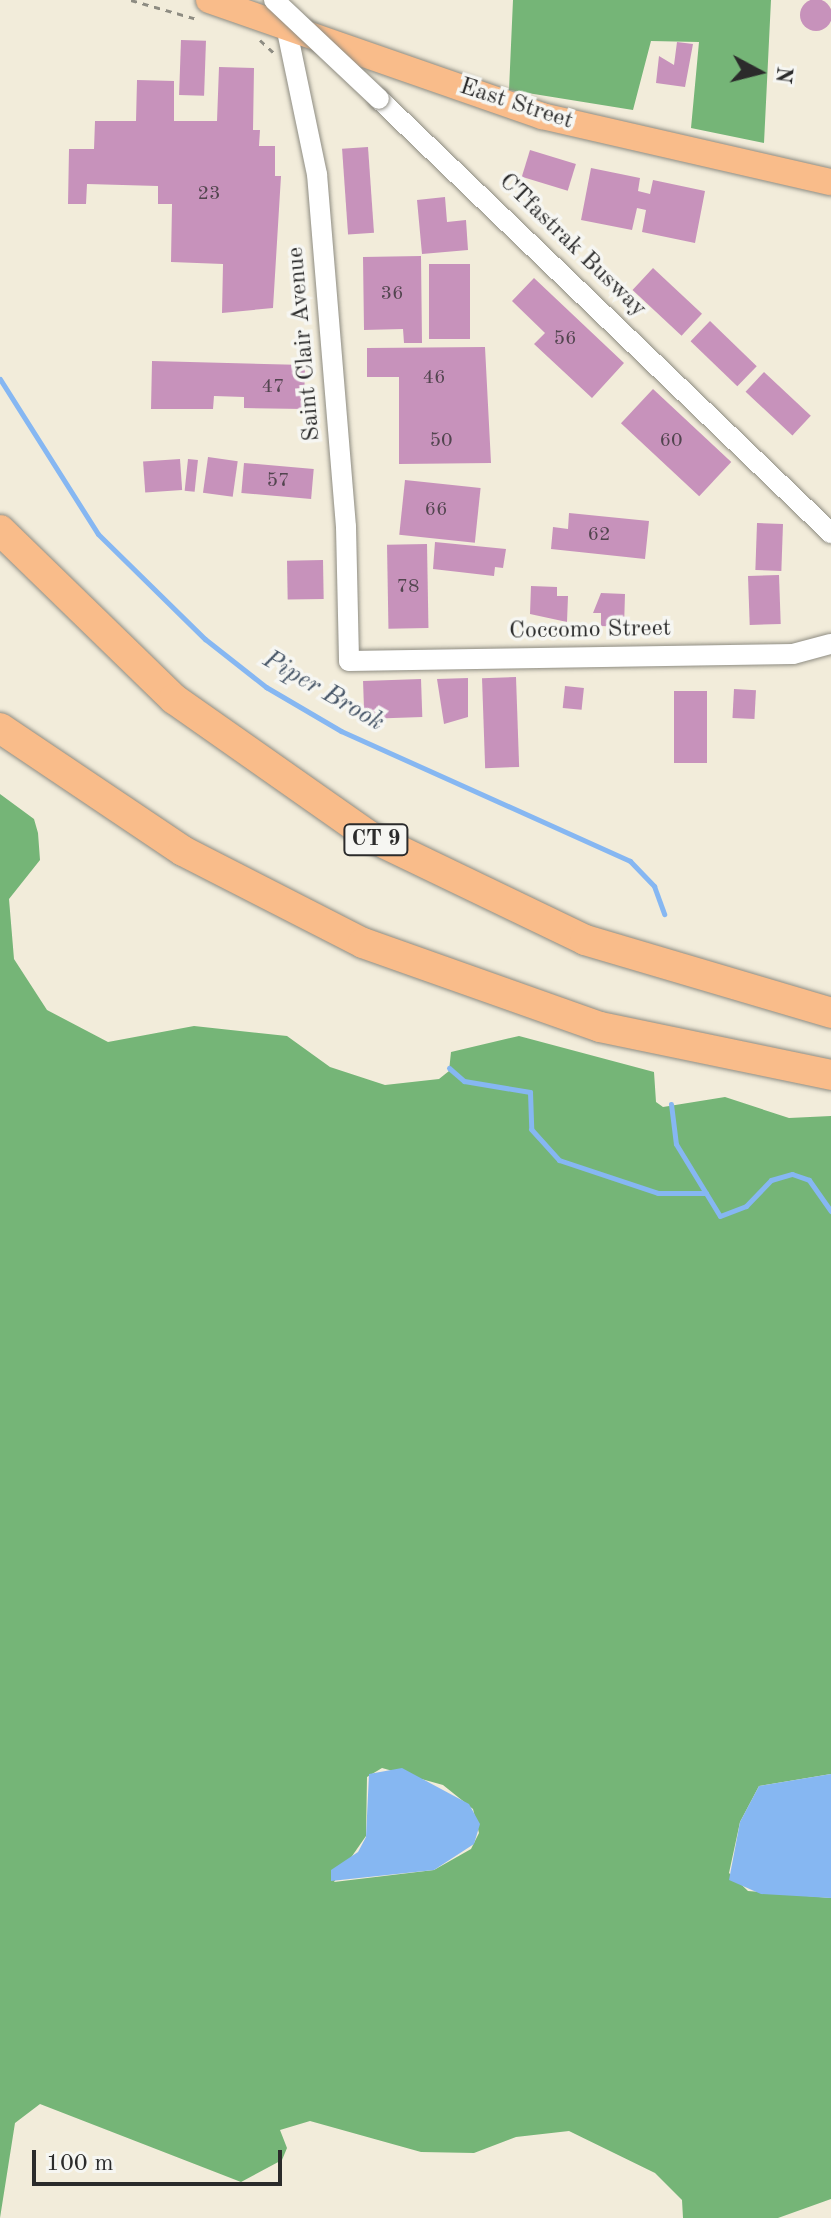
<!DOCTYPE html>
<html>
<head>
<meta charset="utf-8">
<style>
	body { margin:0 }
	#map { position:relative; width:831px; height:2218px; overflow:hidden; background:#f2ecda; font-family:"Old Standard TT",serif }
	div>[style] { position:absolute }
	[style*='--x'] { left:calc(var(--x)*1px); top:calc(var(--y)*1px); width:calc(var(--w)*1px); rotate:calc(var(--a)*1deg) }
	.forest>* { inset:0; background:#75b577 }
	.water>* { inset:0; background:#86b7f2 }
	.stream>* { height:5px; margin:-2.5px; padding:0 2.5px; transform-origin:2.5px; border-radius:2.5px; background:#86b7f2 }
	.building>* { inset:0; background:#c792bb; transform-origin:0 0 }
	.round { border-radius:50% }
	.path>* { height:3px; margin-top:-1.5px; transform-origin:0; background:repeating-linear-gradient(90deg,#8e8c82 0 6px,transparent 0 12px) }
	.roads { filter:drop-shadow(0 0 2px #8e8c82) drop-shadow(0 0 2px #8e8c82) }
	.minor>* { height:20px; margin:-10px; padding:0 10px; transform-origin:10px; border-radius:10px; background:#fff }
	.major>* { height:26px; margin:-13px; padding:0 13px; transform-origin:13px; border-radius:13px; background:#f9bc8a }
	.highway>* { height:30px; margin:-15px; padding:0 15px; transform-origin:15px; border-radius:15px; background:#f9bc8a }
	.bridges { filter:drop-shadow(0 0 2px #8e8c82) drop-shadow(0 0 2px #8e8c82) }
	.minor-bridge>* { height:20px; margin:-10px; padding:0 10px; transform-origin:10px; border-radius:10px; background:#fff }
	span { translate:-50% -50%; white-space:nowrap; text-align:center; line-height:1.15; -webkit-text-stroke:7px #f6f6f2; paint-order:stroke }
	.number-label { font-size:20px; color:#52454f }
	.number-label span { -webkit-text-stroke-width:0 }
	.shield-label span { padding:2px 6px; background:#f6f6f2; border:2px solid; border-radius:6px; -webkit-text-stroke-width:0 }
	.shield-label { font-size:22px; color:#2b2b2b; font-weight:700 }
	.street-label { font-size:24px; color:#2b2b2b }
	.water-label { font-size:26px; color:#465567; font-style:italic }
	.north { position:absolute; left:719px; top:32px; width:80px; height:80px; -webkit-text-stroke:6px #f6f6f2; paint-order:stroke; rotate:97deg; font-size:22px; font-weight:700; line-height:32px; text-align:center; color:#2b2b2b }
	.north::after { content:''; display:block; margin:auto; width:28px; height:36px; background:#2b2b2b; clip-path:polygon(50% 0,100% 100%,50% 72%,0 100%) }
	.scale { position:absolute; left:32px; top:2150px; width:250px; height:36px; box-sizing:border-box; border:4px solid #2b2b2b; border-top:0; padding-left:10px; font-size:24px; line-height:28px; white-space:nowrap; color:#2b2b2b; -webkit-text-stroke:6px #f6f6f2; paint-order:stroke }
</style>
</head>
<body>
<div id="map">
	<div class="forest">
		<i style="clip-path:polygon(513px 0,771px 0,764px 143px,691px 128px,699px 42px,651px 41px,633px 110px,509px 90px)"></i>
		<i style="clip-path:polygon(evenodd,0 794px,34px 819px,38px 833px,40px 860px,9px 899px,14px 959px,47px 1010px,108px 1042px,194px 1026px,287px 1036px,330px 1067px,385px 1085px,439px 1079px,449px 1071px,451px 1052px,519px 1036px,654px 1072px,656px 1102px,663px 1107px,725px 1097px,789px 1118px,831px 1116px,831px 1774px,759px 1786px,740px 1822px,729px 1873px,748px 1891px,831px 1898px,831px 2199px,778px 2218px,683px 2218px,682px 2200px,655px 2173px,569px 2131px,516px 2137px,474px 2153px,421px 2152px,310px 2121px,280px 2130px,287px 2148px,282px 2160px,241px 2182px,40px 2104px,15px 2123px,0 2218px,0 794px,382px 1768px,443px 1785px,473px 1809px,479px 1833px,471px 1849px,434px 1870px,334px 1882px,366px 1836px,367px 1777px,382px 1768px)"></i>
	</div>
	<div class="water">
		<i style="clip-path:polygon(402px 1768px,469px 1804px,480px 1824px,474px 1844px,434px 1870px,331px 1881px,331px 1870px,358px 1852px,366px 1837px,369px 1774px)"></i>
		<i style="clip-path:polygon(831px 1774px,831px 1898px,761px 1894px,729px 1880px,740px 1822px,759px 1786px)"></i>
	</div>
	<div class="stream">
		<i style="--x:0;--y:379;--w:183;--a:57.7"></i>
		<i style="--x:98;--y:534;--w:150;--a:44.5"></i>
		<i style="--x:205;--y:639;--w:78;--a:38.2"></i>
		<i style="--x:266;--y:687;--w:87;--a:30.4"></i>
		<i style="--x:341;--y:731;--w:317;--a:24.2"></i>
		<i style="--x:630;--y:861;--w:35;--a:46"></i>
		<i style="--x:654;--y:886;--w:30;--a:70"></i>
		<i style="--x:449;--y:1068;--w:20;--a:41"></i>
		<i style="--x:464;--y:1081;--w:67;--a:9.5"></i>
		<i style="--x:530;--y:1092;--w:37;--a:88"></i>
		<i style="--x:531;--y:1129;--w:42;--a:47.9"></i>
		<i style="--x:559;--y:1160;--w:104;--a:18.4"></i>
		<i style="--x:658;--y:1193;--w:48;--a:0"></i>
		<i style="--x:671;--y:1104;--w:40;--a:82.9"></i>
		<i style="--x:676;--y:1144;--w:84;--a:58.6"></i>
		<i style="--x:720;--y:1216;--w:28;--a:-21"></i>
		<i style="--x:746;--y:1206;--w:36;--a:-46"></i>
		<i style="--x:771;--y:1180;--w:22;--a:-16"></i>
		<i style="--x:792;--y:1174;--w:18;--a:19"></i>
		<i style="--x:809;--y:1180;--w:38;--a:55"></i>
	</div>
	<div class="building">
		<i class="round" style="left:800px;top:-1px;width:32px;height:32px"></i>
		<i style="left:181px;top:40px;width:25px;height:55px;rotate:2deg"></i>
		<i style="clip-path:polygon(677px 42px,693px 44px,685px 87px,656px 83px,659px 56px,674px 65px)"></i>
		<i style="clip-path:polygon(219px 67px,254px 68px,253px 130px,260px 130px,259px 146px,275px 146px,275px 176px,281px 176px,273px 308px,222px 313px,223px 264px,171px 262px,172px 204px,158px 204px,158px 186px,87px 184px,86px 204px,68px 204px,69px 149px,94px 149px,95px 121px,136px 121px,137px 80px,174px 81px,174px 121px,217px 121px)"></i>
		<i style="left:368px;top:147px;width:86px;height:26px;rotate:86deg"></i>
		<i style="left:530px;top:150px;width:48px;height:28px;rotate:17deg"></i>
		<i style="clip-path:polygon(591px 168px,640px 178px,638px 191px,650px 194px,653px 180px,705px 191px,695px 243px,642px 232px,646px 210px,637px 208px,632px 230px,581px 220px)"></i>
		<i style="clip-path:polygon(445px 197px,447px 222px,466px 220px,468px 250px,422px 254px,417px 200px)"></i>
		<i style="clip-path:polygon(421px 256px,422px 343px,404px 343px,403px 329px,364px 330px,363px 257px)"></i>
		<i style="left:429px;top:264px;width:41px;height:75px"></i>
		<i style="left:653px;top:268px;width:67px;height:30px;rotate:43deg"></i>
		<i style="clip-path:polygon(534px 278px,624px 363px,592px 398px,534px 344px,545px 333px,512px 301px)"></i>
		<i style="left:710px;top:321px;width:65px;height:28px;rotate:44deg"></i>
		<i style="clip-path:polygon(485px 347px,491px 463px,399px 464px,399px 377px,367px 377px,367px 348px)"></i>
		<i style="clip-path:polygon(152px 361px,305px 365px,304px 409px,244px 408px,244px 397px,214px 396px,213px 409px,151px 409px)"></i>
		<i style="left:764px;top:372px;width:64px;height:27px;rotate:43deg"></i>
		<i style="left:653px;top:389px;width:107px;height:47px;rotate:43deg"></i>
		<i style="left:208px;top:457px;width:30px;height:36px;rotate:8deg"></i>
		<i style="left:180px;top:459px;width:31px;height:37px;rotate:86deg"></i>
		<i style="left:188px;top:459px;width:10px;height:32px;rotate:6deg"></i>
		<i style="left:244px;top:463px;width:70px;height:30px;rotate:5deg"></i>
		<i style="left:405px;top:480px;width:76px;height:55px;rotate:6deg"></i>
		<i style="clip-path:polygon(569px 513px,649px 521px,645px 559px,551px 549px,553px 527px,568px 529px)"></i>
		<i style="left:757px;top:523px;width:26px;height:47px;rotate:2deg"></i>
		<i style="clip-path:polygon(435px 542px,506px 549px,503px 568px,495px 567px,494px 576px,433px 569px)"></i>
		<i style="left:427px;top:544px;width:84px;height:40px;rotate:89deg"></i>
		<i style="left:323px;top:560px;width:39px;height:36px;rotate:89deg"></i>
		<i style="left:779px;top:575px;width:49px;height:31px;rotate:88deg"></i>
		<i style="clip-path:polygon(531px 586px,557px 587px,557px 596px,568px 596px,567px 622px,530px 614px)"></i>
		<i style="clip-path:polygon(601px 593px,625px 594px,624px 627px,601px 626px,601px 613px,593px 613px)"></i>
		<i style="left:516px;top:677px;width:90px;height:34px;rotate:88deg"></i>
		<i style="clip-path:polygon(468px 678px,468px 717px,444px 724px,437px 679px)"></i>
		<i style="left:421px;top:679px;width:38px;height:58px;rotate:88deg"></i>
		<i style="left:565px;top:686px;width:19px;height:22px;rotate:6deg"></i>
		<i style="left:734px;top:689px;width:22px;height:29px;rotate:3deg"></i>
		<i style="left:707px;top:691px;width:72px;height:33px;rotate:90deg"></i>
	</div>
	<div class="path">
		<i style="--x:131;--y:0;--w:69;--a:16.1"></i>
		<i style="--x:260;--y:40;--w:19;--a:43"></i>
	</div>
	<div class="roads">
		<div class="minor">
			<i style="--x:286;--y:26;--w:151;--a:78.2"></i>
			<i style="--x:317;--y:174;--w:354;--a:85.3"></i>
			<i style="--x:346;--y:527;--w:134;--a:88.7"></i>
			<i style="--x:349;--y:661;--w:444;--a:-0.9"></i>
			<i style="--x:793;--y:654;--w:39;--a:-15"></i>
			<i style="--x:379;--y:99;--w:627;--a:43.84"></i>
		</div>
		<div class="major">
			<i style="--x:209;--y:0;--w:353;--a:19.2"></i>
			<i style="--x:542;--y:116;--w:296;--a:12.9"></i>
		</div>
		<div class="highway">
			<i style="--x:0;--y:530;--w:243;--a:44.2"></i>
			<i style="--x:174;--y:699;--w:238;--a:35.1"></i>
			<i style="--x:369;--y:836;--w:240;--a:25.7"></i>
			<i style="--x:585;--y:940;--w:257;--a:16.5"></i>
			<i style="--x:0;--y:728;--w:220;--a:33.9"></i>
			<i style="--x:183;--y:851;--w:202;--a:27.1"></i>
			<i style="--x:363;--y:943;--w:251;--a:19.5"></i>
			<i style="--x:600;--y:1027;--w:236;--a:11.7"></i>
		</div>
	</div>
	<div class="bridges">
		<div class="minor-bridge">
			<i style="--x:274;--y:0;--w:144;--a:43.3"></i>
		</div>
	</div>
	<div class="number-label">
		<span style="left:209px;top:194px">23</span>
		<span style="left:392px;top:294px">36</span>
		<span style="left:565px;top:339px">56</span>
		<span style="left:434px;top:378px">46</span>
		<span style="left:273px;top:387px">47</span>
		<span style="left:441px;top:441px">50</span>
		<span style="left:671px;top:441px">60</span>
		<span style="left:278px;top:481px">57</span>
		<span style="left:436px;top:510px">66</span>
		<span style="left:599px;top:535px">62</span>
		<span style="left:408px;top:587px">78</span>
	</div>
	<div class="shield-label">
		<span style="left:376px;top:840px">CT 9</span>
	</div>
	<div class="street-label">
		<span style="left:516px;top:105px;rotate:18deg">East Street</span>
		<span style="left:572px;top:246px;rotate:44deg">CTfastrak Busway</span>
		<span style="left:305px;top:344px;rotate:-95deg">Saint Clair Avenue</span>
		<span style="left:590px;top:631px;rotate:-1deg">Coccomo Street</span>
	</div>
	<div class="water-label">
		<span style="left:323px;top:692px;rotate:30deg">Piper Brook</span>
	</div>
	<div class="north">N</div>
	<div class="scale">100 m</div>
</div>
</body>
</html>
